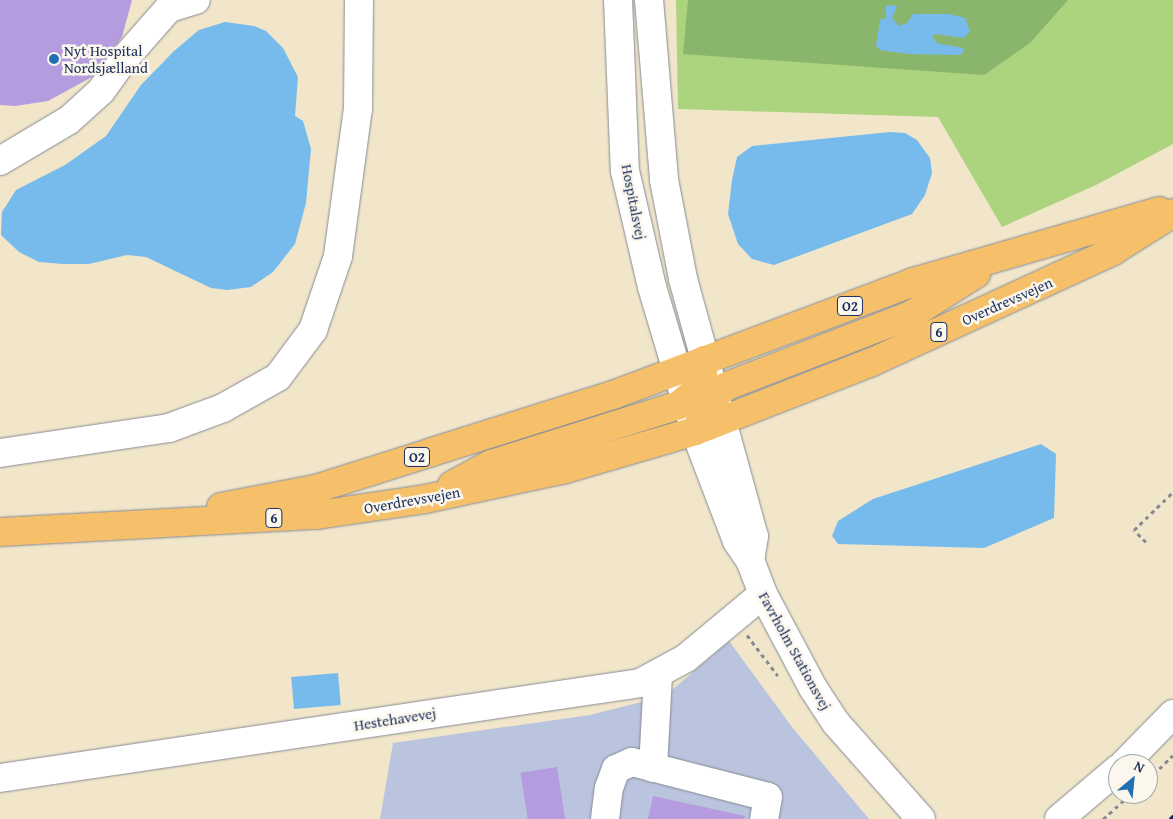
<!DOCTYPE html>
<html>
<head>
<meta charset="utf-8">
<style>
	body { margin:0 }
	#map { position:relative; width:1173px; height:819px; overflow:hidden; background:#f1e6ca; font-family:"Gentium Book Plus",serif }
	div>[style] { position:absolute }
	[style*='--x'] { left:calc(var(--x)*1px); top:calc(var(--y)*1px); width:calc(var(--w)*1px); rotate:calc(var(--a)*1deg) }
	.industrial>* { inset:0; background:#bac4de }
	.green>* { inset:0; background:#acd37d }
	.forest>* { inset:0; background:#89b56c }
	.water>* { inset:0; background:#77bbed; transform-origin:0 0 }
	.building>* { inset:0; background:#b59cde; transform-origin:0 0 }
	.path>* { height:3px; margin-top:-1.5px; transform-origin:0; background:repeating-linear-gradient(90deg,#868a94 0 4px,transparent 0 8px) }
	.roads { filter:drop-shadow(0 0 1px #868a94) drop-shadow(0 0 1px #868a94) }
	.minor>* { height:28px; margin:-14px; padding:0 14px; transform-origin:14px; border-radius:14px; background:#fff }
	.major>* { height:28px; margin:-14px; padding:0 14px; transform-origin:14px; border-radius:14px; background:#f6c06b }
	.rail>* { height:4px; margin:-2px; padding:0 2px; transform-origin:2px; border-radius:2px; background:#1b2f5e }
	.dots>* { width:14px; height:14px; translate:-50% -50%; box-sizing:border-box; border:2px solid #fbf7ec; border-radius:50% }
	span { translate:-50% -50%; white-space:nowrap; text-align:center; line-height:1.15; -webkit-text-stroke:5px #fbf7ec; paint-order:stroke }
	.shield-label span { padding:1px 4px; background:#fbf7ec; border:1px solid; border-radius:4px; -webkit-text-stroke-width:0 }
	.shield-label { font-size:14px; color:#1b2f5e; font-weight:700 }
	.poi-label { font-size:15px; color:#1b2f5e }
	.left { translate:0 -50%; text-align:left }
	.street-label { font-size:15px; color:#1b2f5e }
	.north { position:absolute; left:1108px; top:754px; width:50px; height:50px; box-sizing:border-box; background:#fbf7ec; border:1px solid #a1a7b3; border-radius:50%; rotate:28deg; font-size:14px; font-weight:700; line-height:20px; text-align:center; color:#1b2f5e }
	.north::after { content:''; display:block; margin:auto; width:18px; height:22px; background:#1f6fb2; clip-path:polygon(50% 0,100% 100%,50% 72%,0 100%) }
</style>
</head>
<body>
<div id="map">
	<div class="industrial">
		<i style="clip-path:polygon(729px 641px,792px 727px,869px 819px,380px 819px,393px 743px,590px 715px,665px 696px)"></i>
	</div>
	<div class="green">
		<i style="clip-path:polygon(676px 0,1173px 0,1173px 144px,1098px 184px,1002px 227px,938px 117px,678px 109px)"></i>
	</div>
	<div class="forest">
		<i style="clip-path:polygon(688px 0,1068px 0,1030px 43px,984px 75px,683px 54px)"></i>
	</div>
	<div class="water">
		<i style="clip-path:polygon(893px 5px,897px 7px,892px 18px,899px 26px,907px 23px,913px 14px,949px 14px,965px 18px,970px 32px,963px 38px,935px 34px,932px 37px,937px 43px,963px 48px,964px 51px,960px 55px,909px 54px,880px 50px,876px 46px,880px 20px,886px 18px,886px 6px)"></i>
		<i style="clip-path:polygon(225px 22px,254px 26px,266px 31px,283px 48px,298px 77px,295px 116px,303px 121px,311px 149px,306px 203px,295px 244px,273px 272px,251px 287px,227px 290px,211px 288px,146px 257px,127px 255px,89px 264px,63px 264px,39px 262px,19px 252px,1px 235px,2px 212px,16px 190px,65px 165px,106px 136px,141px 85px,174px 51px,199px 30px)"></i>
		<i style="clip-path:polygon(890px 132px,905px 133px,917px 140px,930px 158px,932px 173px,925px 195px,912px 214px,774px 265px,752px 259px,738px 244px,728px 214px,732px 180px,737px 157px,752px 146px)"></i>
		<i style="clip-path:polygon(1041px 444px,1056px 454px,1054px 518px,984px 548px,838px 544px,832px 536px,838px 521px,873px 499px)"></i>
		<i style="left:338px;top:673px;width:32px;height:47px;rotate:85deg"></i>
	</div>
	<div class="building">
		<i style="clip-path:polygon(0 0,132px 0,122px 37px,92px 77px,48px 101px,15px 106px,0 105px)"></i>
		<i style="left:557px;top:767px;width:53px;height:37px;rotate:81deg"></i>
		<i style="clip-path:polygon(653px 796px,745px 816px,744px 819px,648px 819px)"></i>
	</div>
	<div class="path">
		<i style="--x:1146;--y:542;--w:17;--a:-135"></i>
		<i style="--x:1134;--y:530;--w:54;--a:-44.3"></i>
		<i style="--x:747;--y:635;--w:51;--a:52.9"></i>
		<i style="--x:1148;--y:780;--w:35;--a:-45"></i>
		<i style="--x:1103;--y:819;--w:38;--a:-42"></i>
	</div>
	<div class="roads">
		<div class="minor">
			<i style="--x:618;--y:0;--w:171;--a:87.7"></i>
			<i style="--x:625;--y:171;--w:119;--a:76.9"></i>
			<i style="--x:652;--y:287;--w:150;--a:73.4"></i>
			<i style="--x:695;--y:431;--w:118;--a:69.1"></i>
			<i style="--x:737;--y:541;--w:23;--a:56"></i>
			<i style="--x:750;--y:560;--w:36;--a:69"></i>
			<i style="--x:763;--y:594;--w:106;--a:62"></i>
			<i style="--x:813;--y:688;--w:42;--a:56.7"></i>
			<i style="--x:836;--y:723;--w:128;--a:48.5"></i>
			<i style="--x:649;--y:0;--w:181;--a:85.2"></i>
			<i style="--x:664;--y:180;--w:101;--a:79.1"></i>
			<i style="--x:683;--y:279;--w:267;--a:74.6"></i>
			<i style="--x:754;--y:536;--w:24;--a:99"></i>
			<i style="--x:0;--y:161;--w:80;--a:-30.7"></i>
			<i style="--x:69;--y:120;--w:43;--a:-42.2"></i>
			<i style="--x:101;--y:91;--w:41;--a:-54"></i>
			<i style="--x:125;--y:58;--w:67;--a:-48.7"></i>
			<i style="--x:169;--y:8;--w:28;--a:-17"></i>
			<i style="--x:0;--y:453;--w:171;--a:-8.4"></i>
			<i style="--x:169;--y:428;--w:58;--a:-20.3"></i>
			<i style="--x:223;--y:408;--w:63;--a:-29.4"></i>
			<i style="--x:278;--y:377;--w:59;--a:-53.3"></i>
			<i style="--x:313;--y:330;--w:78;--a:-71.3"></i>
			<i style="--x:338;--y:256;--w:148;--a:-82.3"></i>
			<i style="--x:358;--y:109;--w:109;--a:-89.5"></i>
			<i style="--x:1124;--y:764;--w:70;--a:-45.6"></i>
			<i style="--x:653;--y:768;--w:92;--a:-86.9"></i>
			<i style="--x:0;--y:778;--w:647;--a:-8.44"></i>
			<i style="--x:640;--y:683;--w:52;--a:-28.5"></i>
			<i style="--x:686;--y:658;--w:100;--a:-39.7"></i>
			<i style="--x:605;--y:819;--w:31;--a:-83"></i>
			<i style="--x:609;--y:788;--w:20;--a:-70"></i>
			<i style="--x:616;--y:769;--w:17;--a:-24"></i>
			<i style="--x:632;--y:762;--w:140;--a:14.4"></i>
			<i style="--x:768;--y:797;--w:22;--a:100"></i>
			<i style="--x:1059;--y:819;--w:77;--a:-40.3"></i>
		</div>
		<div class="major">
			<i style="--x:695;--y:431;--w:40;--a:-62"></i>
			<i style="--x:714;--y:396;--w:16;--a:-38"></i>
			<i style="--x:727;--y:386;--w:197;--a:-21.1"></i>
			<i style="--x:911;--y:315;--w:77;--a:-32.2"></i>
			<i style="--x:452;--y:485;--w:44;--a:-28.3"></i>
			<i style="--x:491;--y:464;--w:197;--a:-17.4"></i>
			<i style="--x:679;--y:405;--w:21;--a:-41"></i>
			<i style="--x:695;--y:391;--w:19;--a:-65"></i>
			<i style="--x:703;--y:374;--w:14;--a:-86"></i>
			<i style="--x:221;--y:507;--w:96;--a:-10.8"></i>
			<i style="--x:315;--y:489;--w:123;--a:-17.5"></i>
			<i style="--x:432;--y:452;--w:190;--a:-17.5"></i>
			<i style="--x:613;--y:395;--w:321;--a:-20.6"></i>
			<i style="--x:913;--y:282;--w:256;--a:-16.1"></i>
			<i style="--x:0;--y:532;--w:317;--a:-3.1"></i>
			<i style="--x:317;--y:515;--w:109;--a:-8.4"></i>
			<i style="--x:425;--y:499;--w:140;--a:-12"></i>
			<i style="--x:562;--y:470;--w:139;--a:-16.3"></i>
			<i style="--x:695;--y:431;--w:190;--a:-21.3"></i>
			<i style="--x:872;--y:362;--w:265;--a:-24.7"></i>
			<i style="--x:1113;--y:251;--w:71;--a:-32.3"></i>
		</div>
	</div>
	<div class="rail">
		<i style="--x:1171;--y:819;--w:3;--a:-45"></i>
	</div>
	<div class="dots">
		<i style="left:54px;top:59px;background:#1f6fb2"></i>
	</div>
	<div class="shield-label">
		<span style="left:850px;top:306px">O2</span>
		<span style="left:939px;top:332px">6</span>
		<span style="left:417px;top:457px">O2</span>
		<span style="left:274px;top:518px">6</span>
	</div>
	<div class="poi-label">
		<span class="left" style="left:64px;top:59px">Nyt Hospital<br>Nordsjælland</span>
	</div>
	<div class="street-label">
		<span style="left:634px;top:202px;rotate:79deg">Hospitalsvej</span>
		<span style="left:1007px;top:301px;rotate:-24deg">Overdrevsvejen</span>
		<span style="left:412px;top:500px;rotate:-10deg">Overdrevsvejen</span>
		<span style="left:795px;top:651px;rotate:61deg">Favrholm Stationsvej</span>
		<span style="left:395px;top:719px;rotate:-9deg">Hestehavevej</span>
	</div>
	<div class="north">N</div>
</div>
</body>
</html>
